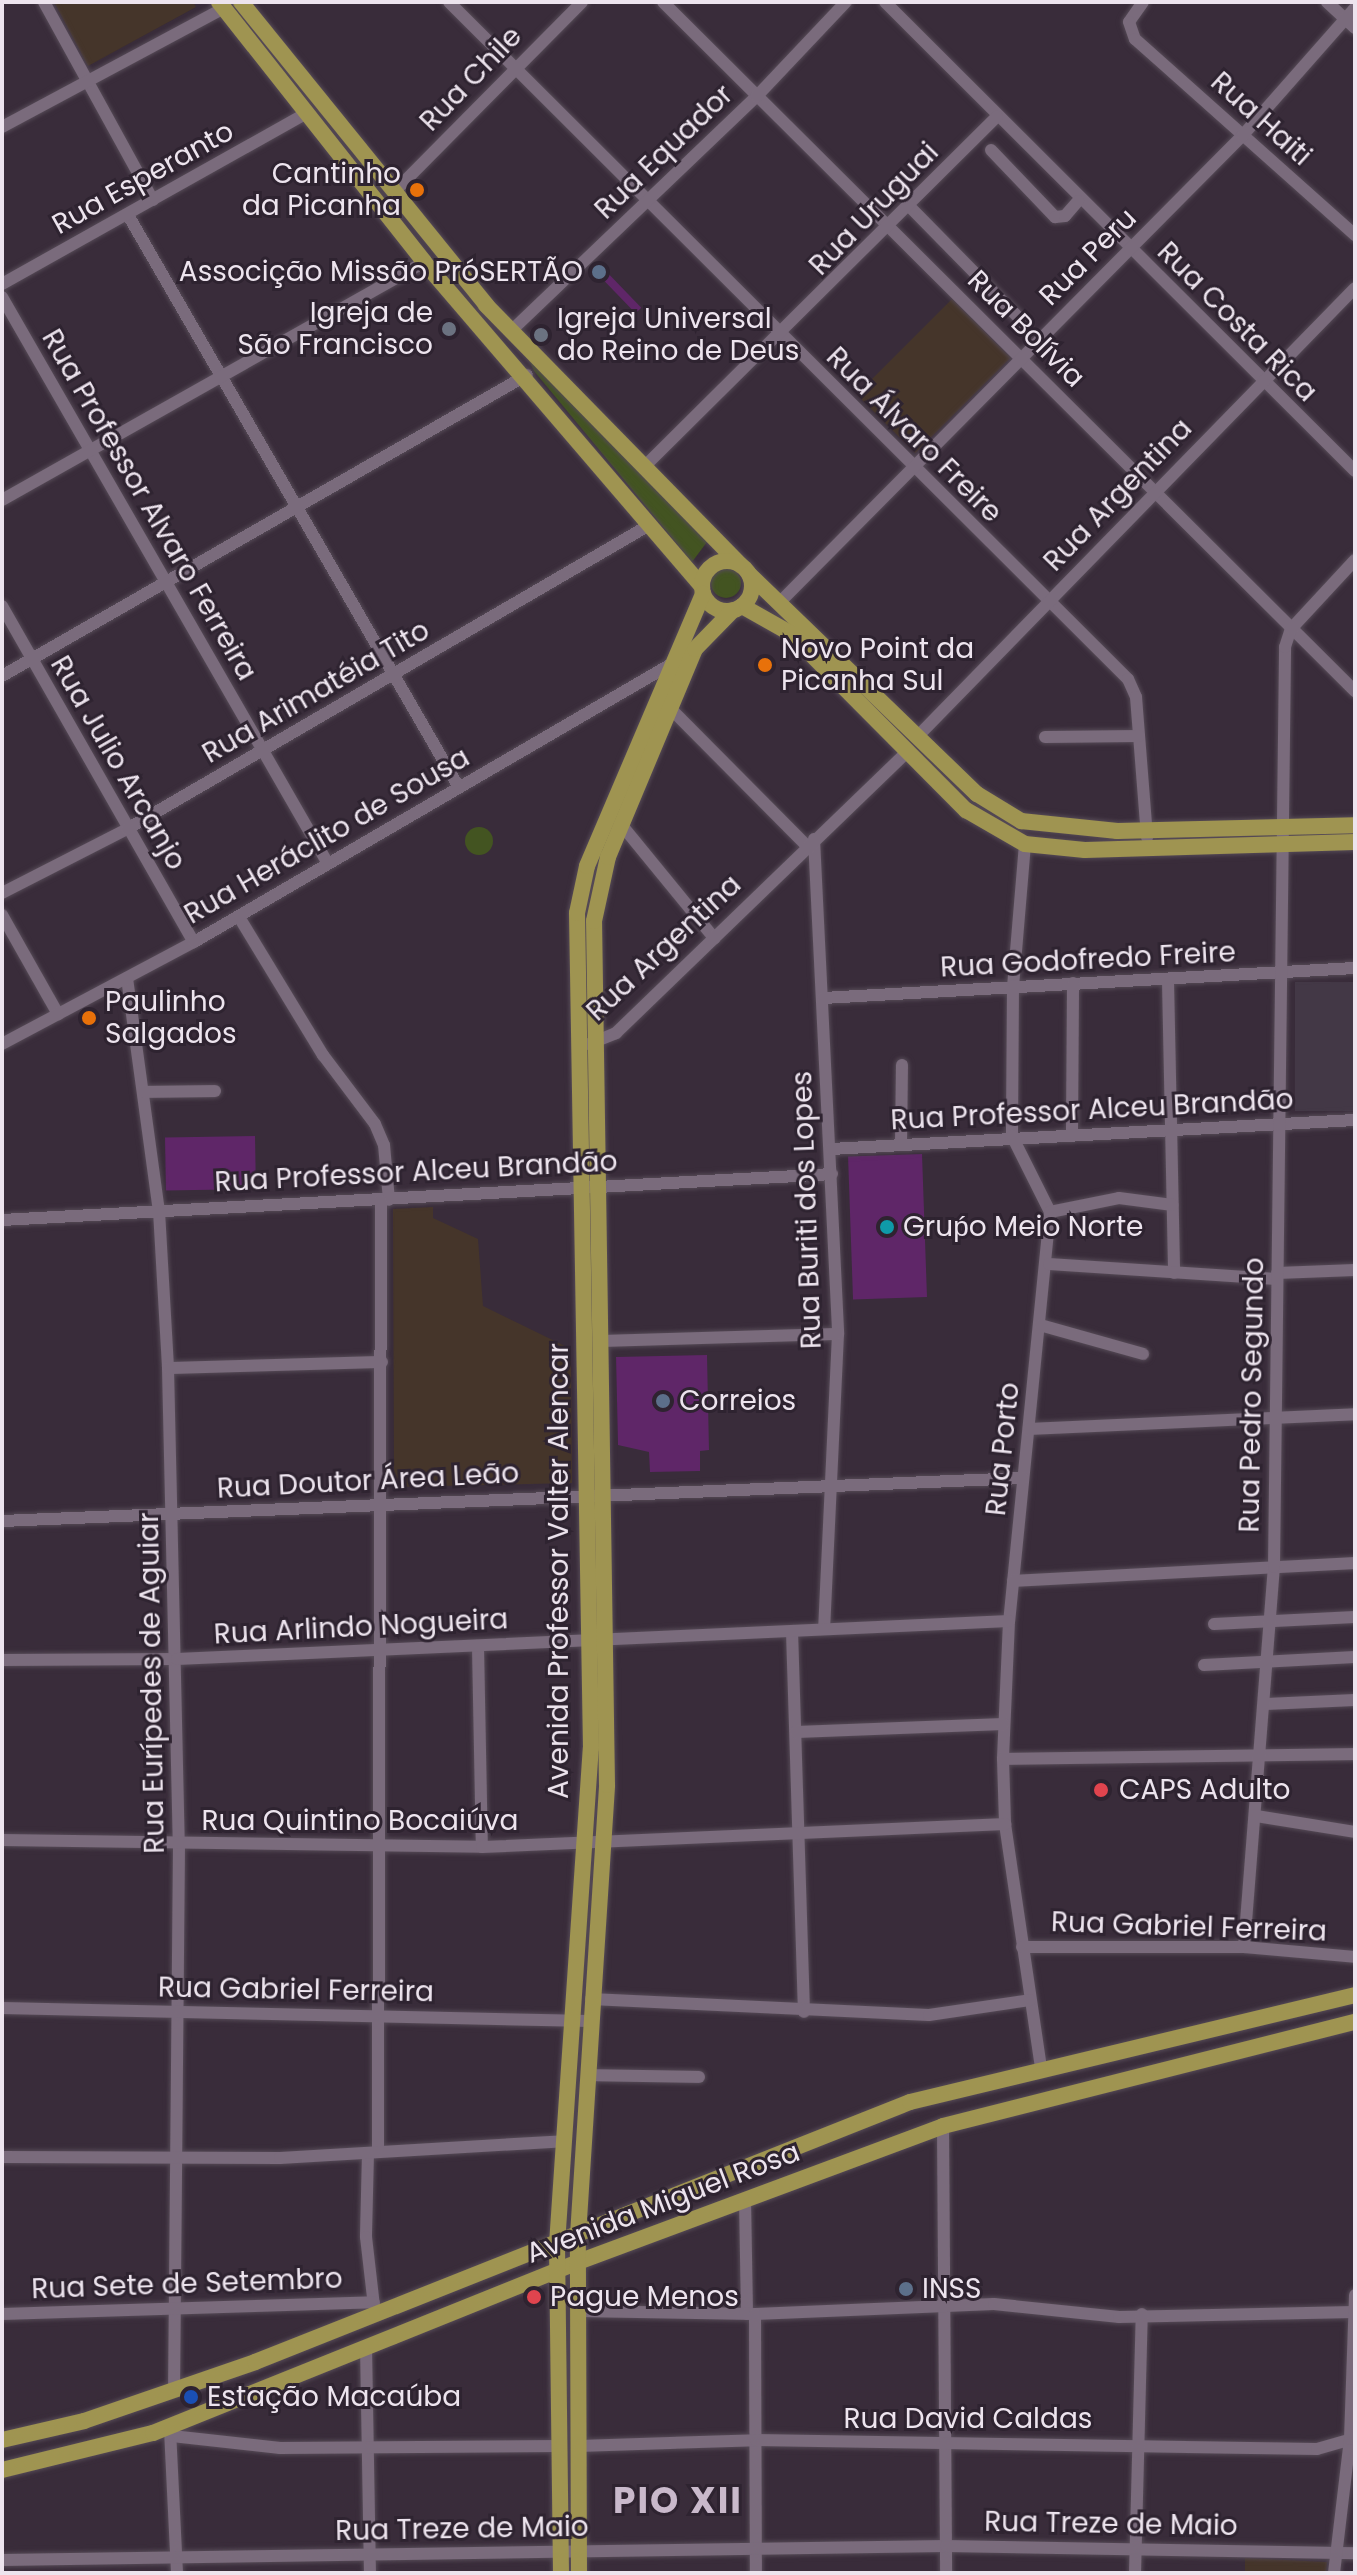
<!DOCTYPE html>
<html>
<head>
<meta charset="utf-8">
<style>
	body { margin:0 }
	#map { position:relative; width:1357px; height:2575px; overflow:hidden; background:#392c3a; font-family:Poppins,sans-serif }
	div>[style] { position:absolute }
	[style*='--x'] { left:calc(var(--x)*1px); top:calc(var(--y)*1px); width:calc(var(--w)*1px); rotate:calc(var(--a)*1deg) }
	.commercial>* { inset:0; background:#433846; transform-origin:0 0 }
	.education>* { inset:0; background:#45352a; transform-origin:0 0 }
	.green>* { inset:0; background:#435421 }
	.round { border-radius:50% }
	.building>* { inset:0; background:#5f2668; transform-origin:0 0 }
	.roads { filter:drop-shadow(0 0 2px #554a56) drop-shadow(0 0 2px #554a56) }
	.minor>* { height:12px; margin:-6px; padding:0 6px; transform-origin:6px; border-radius:6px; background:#7a6b7c }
	.major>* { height:16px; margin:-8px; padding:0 8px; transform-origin:8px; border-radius:8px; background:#9f9451 }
	.major>.ring { margin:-8px; padding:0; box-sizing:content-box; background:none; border:16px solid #9f9451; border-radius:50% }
	.dots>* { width:22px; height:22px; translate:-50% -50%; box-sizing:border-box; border:4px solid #2e2330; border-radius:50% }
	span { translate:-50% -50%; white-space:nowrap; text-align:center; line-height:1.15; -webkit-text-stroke:6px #2e2330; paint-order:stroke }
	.street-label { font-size:28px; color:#ede4ee }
	.poi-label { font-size:28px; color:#ede4ee }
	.right { translate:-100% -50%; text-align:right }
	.left { translate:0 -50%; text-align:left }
	.district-label { font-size:36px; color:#c9b9cb; font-weight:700; letter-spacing:2px }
	.frame { position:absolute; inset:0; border:4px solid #ede4ee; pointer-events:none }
</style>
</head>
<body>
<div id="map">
	<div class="commercial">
		<i style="left:1355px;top:982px;width:129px;height:60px;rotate:90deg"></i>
	</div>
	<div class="education">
		<i style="clip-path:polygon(54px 2px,193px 2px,196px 7px,88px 66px)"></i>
		<i style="left:952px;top:299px;width:83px;height:135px;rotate:45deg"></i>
		<i style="clip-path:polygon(433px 1207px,433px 1218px,478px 1239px,483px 1306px,571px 1349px,572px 1483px,394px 1487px,393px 1209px)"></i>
		<i style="clip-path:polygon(1245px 2558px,1327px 2562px,1326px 2573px,1245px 2573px)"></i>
	</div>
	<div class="green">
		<i style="clip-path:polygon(526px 354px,710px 538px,692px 562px,534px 371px)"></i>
		<i class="round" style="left:711px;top:568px;width:30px;height:30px"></i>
		<i class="round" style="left:465px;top:827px;width:28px;height:28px"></i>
	</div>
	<div class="building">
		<i style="left:601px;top:266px;width:58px;height:8px;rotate:46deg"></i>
		<i style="left:255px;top:1136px;width:53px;height:90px;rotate:89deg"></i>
		<i style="left:922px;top:1154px;width:143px;height:74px;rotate:88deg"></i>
		<i style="clip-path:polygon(707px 1355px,709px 1450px,700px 1451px,700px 1471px,650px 1472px,649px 1452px,618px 1445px,616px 1357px)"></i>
	</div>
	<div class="roads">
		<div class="minor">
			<i style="--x:44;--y:2;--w:226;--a:61.2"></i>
			<i style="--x:449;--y:2;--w:959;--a:44.92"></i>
			<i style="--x:1128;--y:679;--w:20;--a:66"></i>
			<i style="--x:1136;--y:697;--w:141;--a:85.5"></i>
			<i style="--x:663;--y:2;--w:977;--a:44.88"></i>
			<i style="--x:885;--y:2;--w:664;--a:44.94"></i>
			<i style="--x:1143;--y:2;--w:24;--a:125"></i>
			<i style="--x:1129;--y:22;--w:18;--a:71"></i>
			<i style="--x:1135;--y:39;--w:295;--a:41.7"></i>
			<i style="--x:1327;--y:2;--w:38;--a:43"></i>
			<i style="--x:2;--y:127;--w:252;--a:-28.2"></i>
			<i style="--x:991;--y:150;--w:93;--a:46.3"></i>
			<i style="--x:1055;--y:217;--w:10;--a:-6"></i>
			<i style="--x:1065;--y:216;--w:20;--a:-49"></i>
			<i style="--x:395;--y:191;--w:266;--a:-45.3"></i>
			<i style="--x:910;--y:207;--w:165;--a:45.5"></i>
			<i style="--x:128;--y:215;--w:660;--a:59.97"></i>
			<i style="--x:2;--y:284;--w:350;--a:-29.3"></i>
			<i style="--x:2;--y:297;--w:652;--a:60.09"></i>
			<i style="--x:511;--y:331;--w:340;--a:-43.7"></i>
			<i style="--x:757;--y:96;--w:129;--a:-46.6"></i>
			<i style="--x:645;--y:466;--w:496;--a:-44.8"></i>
			<i style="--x:2;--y:500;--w:484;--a:-29.4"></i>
			<i style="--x:780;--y:602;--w:658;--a:-45.25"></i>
			<i style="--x:1243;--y:135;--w:169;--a:-48.6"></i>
			<i style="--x:2;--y:606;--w:387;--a:60.3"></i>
			<i style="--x:2;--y:676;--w:605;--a:-29.83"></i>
			<i style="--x:670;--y:708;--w:194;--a:45.2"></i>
			<i style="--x:917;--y:737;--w:627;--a:-45.71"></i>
			<i style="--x:1045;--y:737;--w:94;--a:-0.6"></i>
			<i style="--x:620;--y:823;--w:149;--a:50.7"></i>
			<i style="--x:814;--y:839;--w:496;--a:87.2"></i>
			<i style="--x:838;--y:1334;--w:294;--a:92.7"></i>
			<i style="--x:1025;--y:844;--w:143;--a:94.8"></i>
			<i style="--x:1013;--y:986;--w:150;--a:90.4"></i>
			<i style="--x:1012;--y:1136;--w:85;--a:63.4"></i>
			<i style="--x:1050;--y:1212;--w:411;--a:95.7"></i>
			<i style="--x:1009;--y:1621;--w:138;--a:92.5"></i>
			<i style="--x:1003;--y:1759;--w:65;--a:88.2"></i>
			<i style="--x:1005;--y:1824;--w:246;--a:81.6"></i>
			<i style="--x:2;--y:893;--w:140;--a:-27.1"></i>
			<i style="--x:127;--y:829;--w:606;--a:-30.2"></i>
			<i style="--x:2;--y:915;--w:114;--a:60.5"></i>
			<i style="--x:239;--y:917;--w:162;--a:58.7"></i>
			<i style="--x:323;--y:1055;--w:86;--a:53"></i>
			<i style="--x:375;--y:1124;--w:23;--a:67"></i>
			<i style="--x:384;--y:1145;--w:55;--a:84.8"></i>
			<i style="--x:127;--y:978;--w:235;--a:82.2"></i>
			<i style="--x:159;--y:1211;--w:157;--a:86.7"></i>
			<i style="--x:168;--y:1368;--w:477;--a:88.7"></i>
			<i style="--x:179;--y:1845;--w:546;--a:90.52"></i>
			<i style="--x:1168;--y:981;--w:292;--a:88.8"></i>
			<i style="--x:823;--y:998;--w:533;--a:-3.23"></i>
			<i style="--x:2;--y:1044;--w:217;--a:-28"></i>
			<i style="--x:194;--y:942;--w:554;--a:-30.22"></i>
			<i style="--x:589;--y:1044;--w:29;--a:-22"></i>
			<i style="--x:616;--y:1033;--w:403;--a:-44"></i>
			<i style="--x:143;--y:1092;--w:72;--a:-0.8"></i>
			<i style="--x:1072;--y:1131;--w:148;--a:-89.6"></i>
			<i style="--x:901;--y:1144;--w:79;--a:-89.3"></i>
			<i style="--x:831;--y:1149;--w:525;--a:-3.17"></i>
			<i style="--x:1050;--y:1212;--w:70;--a:-11.5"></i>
			<i style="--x:1119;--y:1198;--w:54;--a:7.4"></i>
			<i style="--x:2;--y:1220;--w:831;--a:-3.17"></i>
			<i style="--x:1049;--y:1264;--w:228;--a:3.8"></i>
			<i style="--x:1277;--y:1273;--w:78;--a:-2.2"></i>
			<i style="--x:1040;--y:1325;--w:107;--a:15.7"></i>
			<i style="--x:599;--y:1341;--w:239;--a:-1.7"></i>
			<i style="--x:168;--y:1368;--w:214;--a:-1.6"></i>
			<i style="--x:1029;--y:1429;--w:326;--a:-2.6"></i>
			<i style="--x:2;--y:1521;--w:1022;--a:-2.41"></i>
			<i style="--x:1013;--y:1581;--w:342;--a:-3"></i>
			<i style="--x:1214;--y:1624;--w:141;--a:-2.8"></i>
			<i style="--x:792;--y:1631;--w:381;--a:88.2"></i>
			<i style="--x:478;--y:1646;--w:201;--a:88.9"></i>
			<i style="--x:2;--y:1660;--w:175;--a:-0.3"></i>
			<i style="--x:177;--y:1659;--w:833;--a:-2.62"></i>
			<i style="--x:1204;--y:1665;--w:151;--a:-3"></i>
			<i style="--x:1266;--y:1704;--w:89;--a:-2.6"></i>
			<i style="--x:796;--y:1732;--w:208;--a:-2.2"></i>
			<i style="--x:1003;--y:1759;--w:352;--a:-0.8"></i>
			<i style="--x:1256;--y:1816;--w:100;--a:9.2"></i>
			<i style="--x:2;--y:1840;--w:480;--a:0.8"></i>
			<i style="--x:482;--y:1847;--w:524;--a:-2.52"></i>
			<i style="--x:1022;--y:1947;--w:222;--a:0"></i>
			<i style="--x:1244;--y:1947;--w:111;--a:5.1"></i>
			<i style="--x:1244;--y:1947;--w:381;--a:-85.5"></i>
			<i style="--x:1274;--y:1567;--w:920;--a:-89.31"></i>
			<i style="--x:1285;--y:647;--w:19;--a:-72"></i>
			<i style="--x:1291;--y:629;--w:94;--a:-47.2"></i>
			<i style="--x:591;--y:1999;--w:338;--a:2.7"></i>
			<i style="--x:929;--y:2015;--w:102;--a:-8.4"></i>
			<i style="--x:2;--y:2008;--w:588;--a:1.27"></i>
			<i style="--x:587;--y:2075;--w:112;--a:1"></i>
			<i style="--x:943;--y:2126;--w:447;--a:89.6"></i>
			<i style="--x:378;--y:2152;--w:951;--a:-89.82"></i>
			<i style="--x:368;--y:2153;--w:84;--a:91.4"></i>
			<i style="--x:366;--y:2237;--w:69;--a:83.4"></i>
			<i style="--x:2;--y:2157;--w:278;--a:0.2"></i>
			<i style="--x:280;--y:2158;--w:284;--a:-3.4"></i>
			<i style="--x:745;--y:2199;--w:115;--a:89"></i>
			<i style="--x:578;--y:2311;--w:177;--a:1"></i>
			<i style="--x:755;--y:2314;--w:239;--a:-2.4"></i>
			<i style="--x:994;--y:2304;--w:126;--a:5.9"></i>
			<i style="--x:1119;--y:2317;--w:235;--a:-1.2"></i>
			<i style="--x:2;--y:2314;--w:372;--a:-1.8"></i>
			<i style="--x:755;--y:2314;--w:259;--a:89.8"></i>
			<i style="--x:366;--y:2346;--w:227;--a:89"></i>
			<i style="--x:170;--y:2430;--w:143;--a:87.2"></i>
			<i style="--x:172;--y:2436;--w:109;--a:6.3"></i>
			<i style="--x:280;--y:2448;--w:280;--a:-0.4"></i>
			<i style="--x:579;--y:2446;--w:177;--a:-1.9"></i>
			<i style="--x:756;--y:2440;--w:561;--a:0.92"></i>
			<i style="--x:1317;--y:2449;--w:40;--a:-16"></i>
			<i style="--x:2;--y:2560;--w:944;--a:-0.85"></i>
			<i style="--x:946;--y:2546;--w:409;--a:1"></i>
			<i style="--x:1135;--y:2573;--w:259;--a:-88.5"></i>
			<i style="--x:1334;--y:2573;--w:135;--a:-83.2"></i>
			<i style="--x:1350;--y:2439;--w:144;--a:-88"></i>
		</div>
		<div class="major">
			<i style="--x:219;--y:2;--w:331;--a:51.7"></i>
			<i style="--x:424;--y:262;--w:427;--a:49.4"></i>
			<i style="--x:241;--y:2;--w:390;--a:51"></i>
			<i style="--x:486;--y:305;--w:364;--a:45.6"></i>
			<i class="ring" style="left:702px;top:561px;width:34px;height:34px"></i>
			<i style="--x:749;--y:574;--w:317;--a:44"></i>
			<i style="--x:977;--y:794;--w:52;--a:31.5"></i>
			<i style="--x:1021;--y:821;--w:97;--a:5.9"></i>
			<i style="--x:1117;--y:831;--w:238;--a:-1.4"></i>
			<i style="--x:742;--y:606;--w:55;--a:29.4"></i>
			<i style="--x:790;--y:633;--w:250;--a:45.2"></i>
			<i style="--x:966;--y:810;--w:68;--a:30"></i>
			<i style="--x:1025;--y:844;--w:60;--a:5.7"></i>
			<i style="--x:1085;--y:850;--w:270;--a:-1.7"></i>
			<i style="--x:2;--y:2440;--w:84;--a:-13"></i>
			<i style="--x:84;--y:2421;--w:181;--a:-19"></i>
			<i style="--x:255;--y:2362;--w:705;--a:-21.65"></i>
			<i style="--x:910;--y:2102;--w:458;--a:-13.5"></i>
			<i style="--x:2;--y:2470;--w:155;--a:-13.8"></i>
			<i style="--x:153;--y:2433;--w:458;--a:-21.9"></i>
			<i style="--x:578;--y:2262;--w:390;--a:-20.4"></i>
			<i style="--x:943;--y:2126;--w:425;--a:-14.2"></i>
			<i style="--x:561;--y:2573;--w:329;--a:-90.7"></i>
			<i style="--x:557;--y:2244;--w:497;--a:-86.1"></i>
			<i style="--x:591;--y:1748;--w:835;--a:-90.96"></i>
			<i style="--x:577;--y:913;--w:48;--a:-78"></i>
			<i style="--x:587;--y:866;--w:296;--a:-66.9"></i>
			<i style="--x:579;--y:2573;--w:338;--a:-90.2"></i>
			<i style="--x:578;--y:2235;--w:451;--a:-86.3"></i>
			<i style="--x:607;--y:1785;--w:864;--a:-90.86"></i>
			<i style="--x:594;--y:921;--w:66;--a:-77.7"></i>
			<i style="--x:608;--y:857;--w:225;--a:-67.3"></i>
			<i style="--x:695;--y:649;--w:54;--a:-45.7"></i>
		</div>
	</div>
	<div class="dots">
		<i style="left:417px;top:190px;background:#e8710a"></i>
		<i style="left:599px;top:272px;background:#5c6f8a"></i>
		<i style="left:449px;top:329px;background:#6b7280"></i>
		<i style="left:541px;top:335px;background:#6b7280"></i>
		<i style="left:765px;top:665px;background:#e8710a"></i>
		<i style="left:89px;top:1018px;background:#e8710a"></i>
		<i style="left:887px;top:1227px;background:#0f9aa8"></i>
		<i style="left:663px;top:1401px;background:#5c6f8a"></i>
		<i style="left:1101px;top:1790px;background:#e0444e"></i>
		<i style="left:906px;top:2289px;background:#5c6f8a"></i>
		<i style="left:534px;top:2297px;background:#e0444e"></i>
		<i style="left:191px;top:2397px;background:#1a4fb4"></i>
	</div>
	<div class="street-label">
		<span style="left:471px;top:79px;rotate:-46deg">Rua Chile</span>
		<span style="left:1261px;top:119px;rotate:42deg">Rua Haiti</span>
		<span style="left:664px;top:152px;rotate:-44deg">Rua Equador</span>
		<span style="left:143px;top:178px;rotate:-29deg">Rua Esperanto</span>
		<span style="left:874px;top:209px;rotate:-46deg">Rua Uruguai</span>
		<span style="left:1088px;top:257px;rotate:-45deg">Rua Peru</span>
		<span style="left:1237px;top:322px;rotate:45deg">Rua Costa Rica</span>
		<span style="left:1026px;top:329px;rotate:45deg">Rua Bolívia</span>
		<span style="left:914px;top:435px;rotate:45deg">Rua Álvaro Freire</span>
		<span style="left:1118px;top:495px;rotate:-46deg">Rua Argentina</span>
		<span style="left:149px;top:505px;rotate:60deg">Rua Professor Alvaro Ferreira</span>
		<span style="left:316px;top:692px;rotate:-30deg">Rua Arimatéia Tito</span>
		<span style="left:118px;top:763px;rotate:60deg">Rua Julio Arcanjo</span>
		<span style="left:327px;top:836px;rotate:-30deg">Rua Heráclito de Sousa</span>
		<span style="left:664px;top:948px;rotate:-43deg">Rua Argentina</span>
		<span style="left:1088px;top:960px;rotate:-3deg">Rua Godofredo Freire</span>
		<span style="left:1092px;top:1110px;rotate:-3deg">Rua Professor Alceu Brandão</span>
		<span style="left:416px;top:1172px;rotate:-3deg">Rua Professor Alceu Brandão</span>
		<span style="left:807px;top:1210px;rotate:-92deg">Rua Buriti dos Lopes</span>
		<span style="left:1252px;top:1395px;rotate:-89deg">Rua Pedro Segundo</span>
		<span style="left:1003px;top:1449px;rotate:-84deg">Rua Porto</span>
		<span style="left:368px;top:1481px;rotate:-3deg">Rua Doutor Área Leão</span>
		<span style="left:559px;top:1571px;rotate:-90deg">Avenida Professor Valter Alencar</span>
		<span style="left:361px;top:1627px;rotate:-3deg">Rua Arlindo Nogueira</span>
		<span style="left:152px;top:1683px;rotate:-91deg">Rua Eurípedes de Aguiar</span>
		<span style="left:360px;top:1821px">Rua Quintino Bocaiúva</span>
		<span style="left:1189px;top:1927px;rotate:2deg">Rua Gabriel Ferreira</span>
		<span style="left:296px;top:1990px;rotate:1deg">Rua Gabriel Ferreira</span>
		<span style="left:663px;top:2203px;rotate:-21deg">Avenida Miguel Rosa</span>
		<span style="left:187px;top:2284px;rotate:-2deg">Rua Sete de Setembro</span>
		<span style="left:968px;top:2419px">Rua David Caldas</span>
		<span style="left:1111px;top:2524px;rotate:1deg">Rua Treze de Maio</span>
		<span style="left:462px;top:2529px;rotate:-1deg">Rua Treze de Maio</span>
	</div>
	<div class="poi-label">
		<span class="right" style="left:401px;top:190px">Cantinho<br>da Picanha</span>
		<span class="right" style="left:583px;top:272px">Associção Missão PróSERTÃO</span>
		<span class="right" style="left:433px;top:329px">Igreja de<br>São Francisco</span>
		<span class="left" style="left:557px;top:335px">Igreja Universal<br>do Reino de Deus</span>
		<span class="left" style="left:781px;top:665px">Novo Point da<br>Picanha Sul</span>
		<span class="left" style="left:105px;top:1018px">Paulinho<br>Salgados</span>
		<span class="left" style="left:903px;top:1227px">Gruṕo Meio Norte</span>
		<span class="left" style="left:679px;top:1401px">Correios</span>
		<span class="left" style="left:1119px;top:1790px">CAPS Adulto</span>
		<span class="left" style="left:922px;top:2289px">INSS</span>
		<span class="left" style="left:550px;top:2297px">Pague Menos</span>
		<span class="left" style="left:207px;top:2397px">Estação Macaúba</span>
	</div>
	<div class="district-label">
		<span style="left:678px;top:2501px">PIO XII</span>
	</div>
	<div class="frame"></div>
</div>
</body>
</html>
